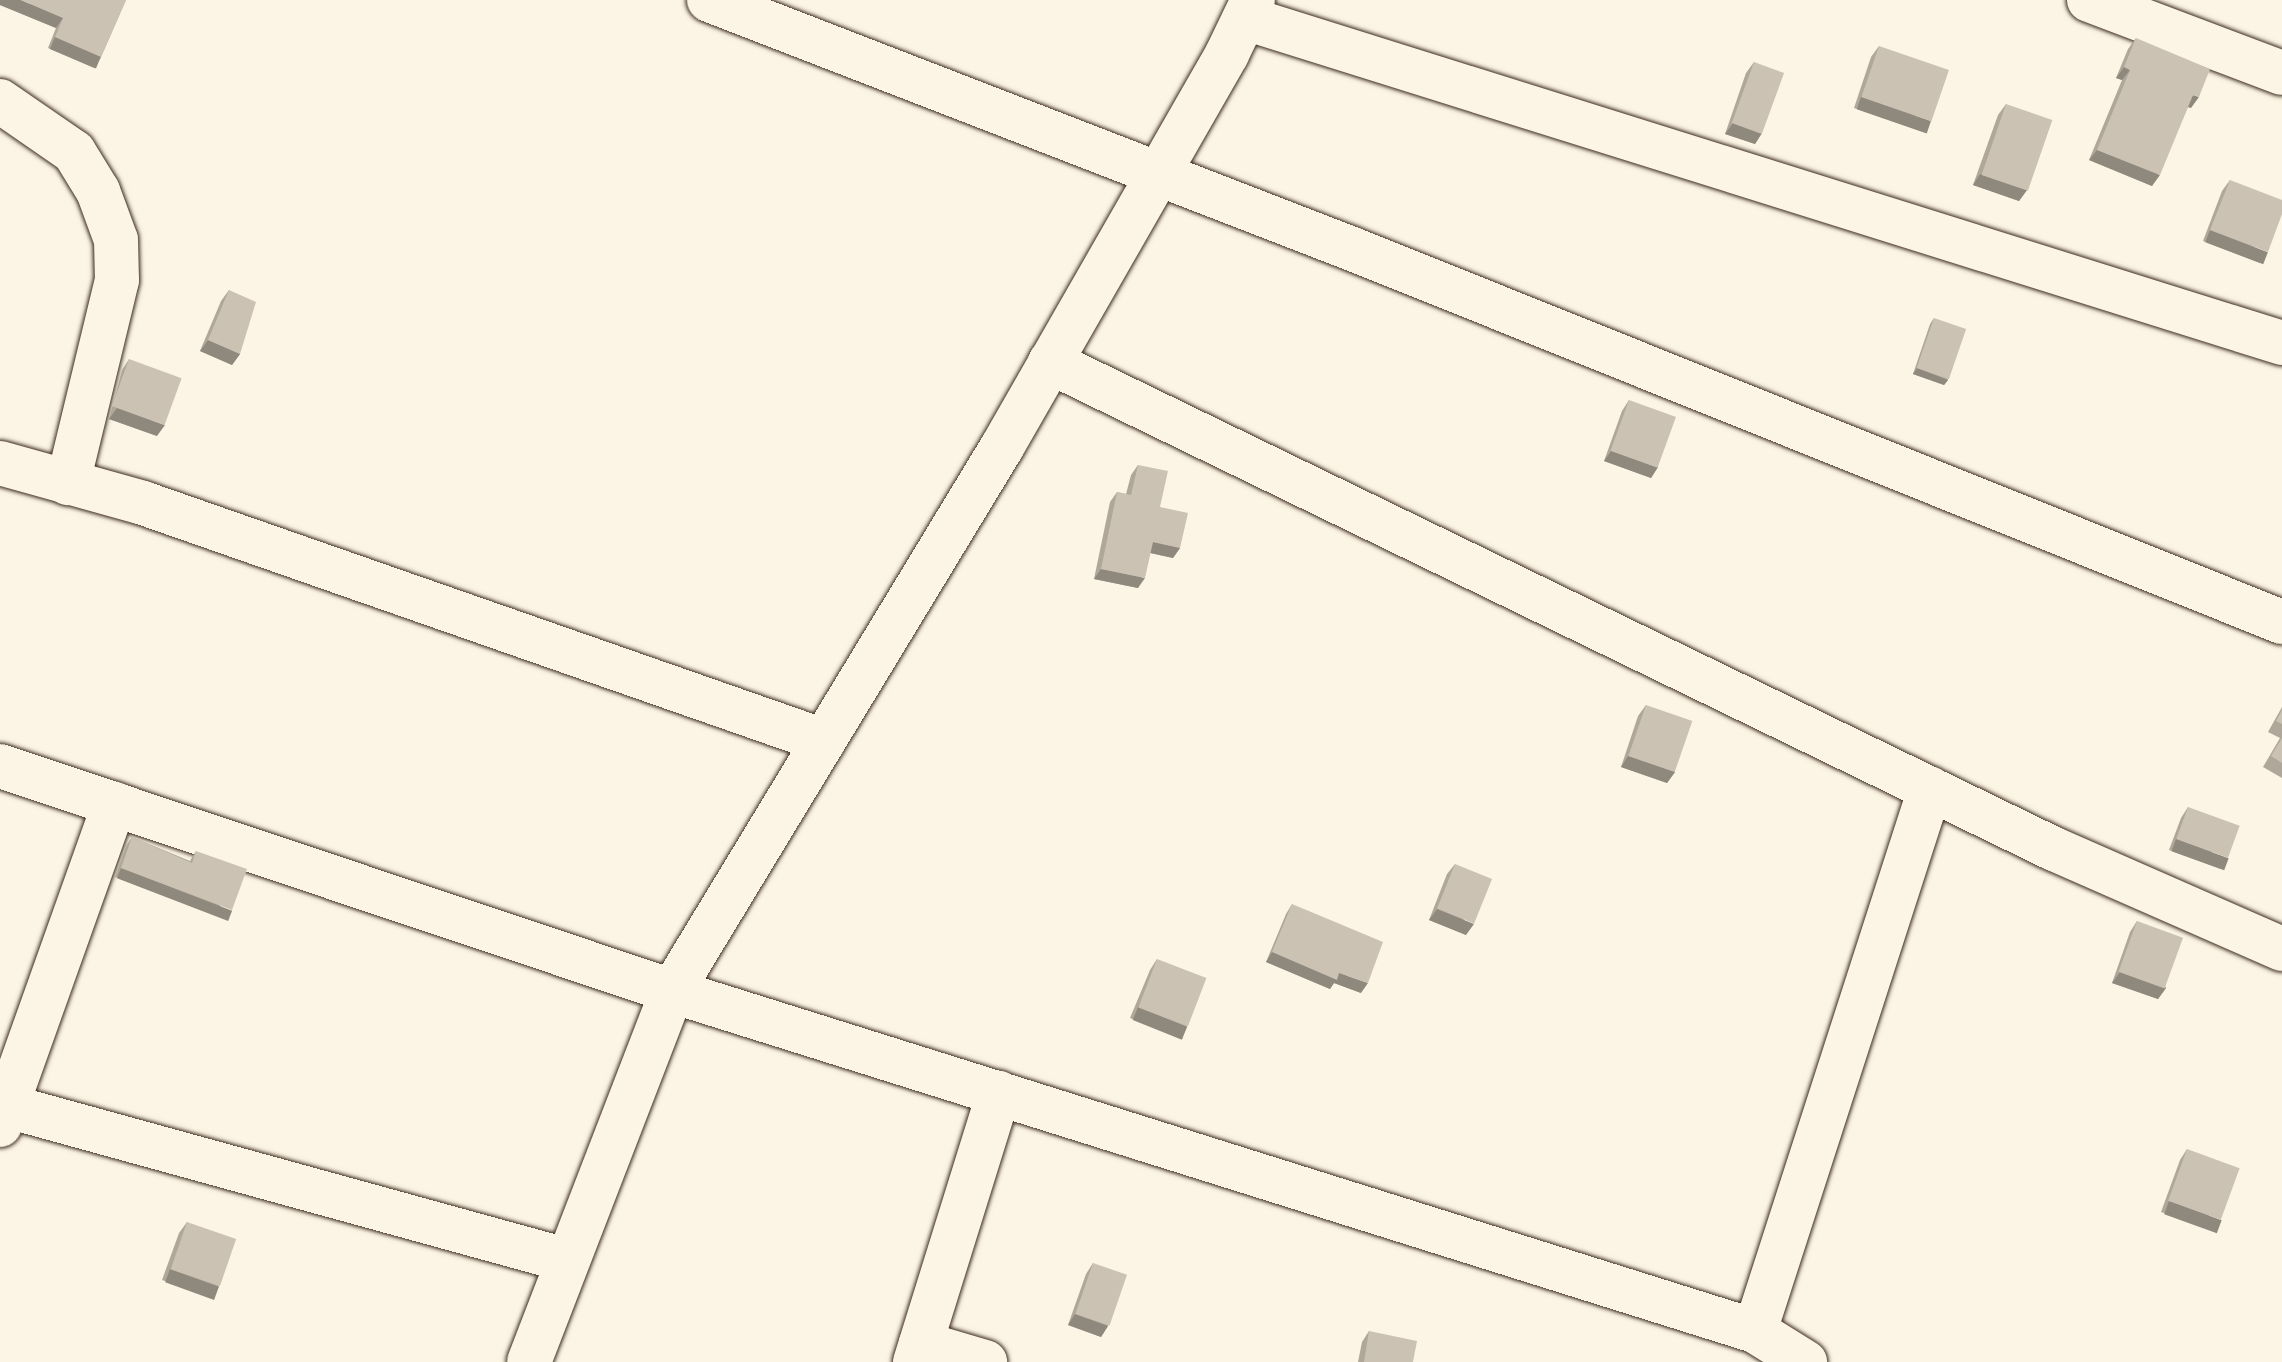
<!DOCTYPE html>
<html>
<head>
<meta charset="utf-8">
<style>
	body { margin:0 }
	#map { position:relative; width:2282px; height:1362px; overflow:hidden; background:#fcf5e5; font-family:Itim,sans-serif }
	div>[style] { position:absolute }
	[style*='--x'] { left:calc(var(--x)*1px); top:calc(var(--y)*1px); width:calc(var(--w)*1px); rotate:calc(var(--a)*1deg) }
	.roads { filter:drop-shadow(0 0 2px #3b2a1e) drop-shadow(0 0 2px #3b2a1e) }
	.minor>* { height:44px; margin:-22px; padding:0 22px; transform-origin:22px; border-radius:22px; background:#fcf5e5 }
	.wall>* { inset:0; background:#afa79a }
	.shaded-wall>* { inset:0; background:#8f887d; transform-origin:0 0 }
	.building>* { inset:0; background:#ccc2b3; transform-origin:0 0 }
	span { translate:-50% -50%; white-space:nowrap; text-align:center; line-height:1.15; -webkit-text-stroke:7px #fcf5e5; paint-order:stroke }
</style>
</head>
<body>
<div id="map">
	<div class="roads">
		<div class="minor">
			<i style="--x:709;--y:0;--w:693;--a:21.16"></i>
			<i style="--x:1355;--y:250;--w:999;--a:21.87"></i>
			<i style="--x:2089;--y:0;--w:206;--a:20.7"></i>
			<i style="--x:1245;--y:18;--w:1087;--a:17.4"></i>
			<i style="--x:0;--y:101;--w:90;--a:34.6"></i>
			<i style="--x:74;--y:152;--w:46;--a:58.4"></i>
			<i style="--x:98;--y:191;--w:52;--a:69.8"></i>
			<i style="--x:116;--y:240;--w:40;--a:88.6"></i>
			<i style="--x:117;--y:280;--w:209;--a:103.6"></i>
			<i style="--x:1050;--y:362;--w:1116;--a:25.88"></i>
			<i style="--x:2054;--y:849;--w:249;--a:23.7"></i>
			<i style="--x:0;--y:463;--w:148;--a:15.6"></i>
			<i style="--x:143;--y:503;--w:721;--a:19.26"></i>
			<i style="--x:0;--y:766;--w:709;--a:18.51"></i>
			<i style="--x:672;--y:991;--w:1135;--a:17.43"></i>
			<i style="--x:1755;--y:1331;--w:59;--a:31.8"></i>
			<i style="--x:0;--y:1104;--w:587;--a:15.41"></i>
			<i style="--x:0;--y:1125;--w:341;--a:-70.4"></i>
			<i style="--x:1755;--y:1331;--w:570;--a:-72.11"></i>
			<i style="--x:921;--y:1343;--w:67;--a:16.5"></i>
			<i style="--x:529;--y:1362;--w:398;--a:-68.9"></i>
			<i style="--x:672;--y:991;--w:636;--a:-58.76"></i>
			<i style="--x:1002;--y:447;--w:453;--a:-60.2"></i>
			<i style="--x:1227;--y:54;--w:60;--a:-64.3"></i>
			<i style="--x:915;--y:1362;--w:282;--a:-72.7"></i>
		</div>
	</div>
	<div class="wall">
		<i style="clip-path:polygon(126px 0,101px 57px,94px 68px,48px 48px,56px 28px,0 5px)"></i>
		<i style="clip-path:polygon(2136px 38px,2191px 108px,2188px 107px,2152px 186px,2089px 160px,2122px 80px,2116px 78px,2128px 49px)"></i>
		<i style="clip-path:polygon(1879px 46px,1924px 132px,1854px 108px,1871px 57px)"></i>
		<i style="clip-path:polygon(1754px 62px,1762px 133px,1755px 144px,1725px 134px,1746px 73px)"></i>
		<i style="clip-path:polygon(2006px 104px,2027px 190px,2019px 201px,1973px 185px,1998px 115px)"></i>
		<i style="clip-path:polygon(2230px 180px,2260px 263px,2203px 241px,2222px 191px)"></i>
		<i style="clip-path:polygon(229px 290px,240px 354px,232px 365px,200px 351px,221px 301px)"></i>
		<i style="clip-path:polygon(1934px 318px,1948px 380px,1944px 385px,1913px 374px,1930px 324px)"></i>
		<i style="clip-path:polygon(129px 359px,157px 436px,109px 419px,122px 370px)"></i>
		<i style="clip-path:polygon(1629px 400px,1658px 467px,1651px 478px,1604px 461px,1622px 411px)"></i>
		<i style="clip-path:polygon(1138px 465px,1180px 548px,1173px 558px,1150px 553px,1138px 588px,1094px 579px,1110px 502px,1117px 492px,1126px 494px,1131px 475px)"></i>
		<i style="clip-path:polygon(1646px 705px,1675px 772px,1667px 783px,1621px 767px,1638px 716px)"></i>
		<i style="clip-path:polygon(2282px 707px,2282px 778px,2263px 767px,2280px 738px,2268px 732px)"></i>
		<i style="clip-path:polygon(2188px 807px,2221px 869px,2169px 850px,2181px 818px)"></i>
		<i style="clip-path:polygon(132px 837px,190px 861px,196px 851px,226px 919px,115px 877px,126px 846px)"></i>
		<i style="clip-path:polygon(1455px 864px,1466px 935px,1429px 920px,1447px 874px)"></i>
		<i style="clip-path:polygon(1292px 904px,1361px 993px,1334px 983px,1330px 989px,1266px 962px,1286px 914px)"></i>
		<i style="clip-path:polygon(2137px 921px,2166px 988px,2158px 999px,2112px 983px,2130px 932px)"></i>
		<i style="clip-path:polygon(1157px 959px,1187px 1027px,1179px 1038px,1130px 1018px,1150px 970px)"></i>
		<i style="clip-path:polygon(2187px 1149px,2214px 1231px,2161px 1212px,2180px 1160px)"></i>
		<i style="clip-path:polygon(187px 1222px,219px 1287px,211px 1298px,162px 1280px,179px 1233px)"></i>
		<i style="clip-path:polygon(1093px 1263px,1108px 1326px,1101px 1337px,1068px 1325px,1086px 1274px)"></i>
		<i style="clip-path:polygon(1369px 1331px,1413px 1362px,1358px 1362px,1362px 1342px)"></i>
	</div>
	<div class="shaded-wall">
		<i style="clip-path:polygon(0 0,21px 0,63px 18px,56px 28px,0 5px)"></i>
		<i style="left:55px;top:37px;width:50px;height:13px;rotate:23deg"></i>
		<i style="clip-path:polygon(2124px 67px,2130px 70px,2122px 80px,2116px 78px)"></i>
		<i style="clip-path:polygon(2193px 95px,2199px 97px,2191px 108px,2185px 106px)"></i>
		<i style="left:1861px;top:97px;width:74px;height:13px;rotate:19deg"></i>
		<i style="clip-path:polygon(1733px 123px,1762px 133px,1755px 144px,1725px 134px)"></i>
		<i style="clip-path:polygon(2097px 150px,2160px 175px,2152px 186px,2089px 160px)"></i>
		<i style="clip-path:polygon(1980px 174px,2027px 190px,2019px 201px,1973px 185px)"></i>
		<i style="left:2210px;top:230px;width:62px;height:13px;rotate:21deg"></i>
		<i style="clip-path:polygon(208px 340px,240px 354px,232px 365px,200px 351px)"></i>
		<i style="clip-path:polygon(1917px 368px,1948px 380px,1944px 385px,1913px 374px)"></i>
		<i style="clip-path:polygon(117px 408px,165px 425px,157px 436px,109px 419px)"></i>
		<i style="clip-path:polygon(1611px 451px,1658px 467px,1651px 478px,1604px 461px)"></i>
		<i style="clip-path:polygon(1153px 542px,1180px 548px,1173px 558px,1146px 552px)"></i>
		<i style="clip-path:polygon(1101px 569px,1145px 578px,1138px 588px,1094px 579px)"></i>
		<i style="clip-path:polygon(1628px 756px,1675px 772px,1667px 783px,1621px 767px)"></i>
		<i style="left:2176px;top:839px;width:56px;height:13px;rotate:20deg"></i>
		<i style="left:121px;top:868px;width:119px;height:11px;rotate:21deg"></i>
		<i style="clip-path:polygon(1437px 909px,1474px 924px,1466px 935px,1429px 920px)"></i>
		<i style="clip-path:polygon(1272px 952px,1339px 973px,1368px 983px,1361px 993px,1334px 983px,1330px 989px,1266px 962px)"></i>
		<i style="clip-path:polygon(2120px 972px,2166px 988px,2158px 999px,2112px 983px)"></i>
		<i style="left:1138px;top:1007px;width:53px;height:14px;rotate:22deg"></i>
		<i style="left:2169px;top:1201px;width:56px;height:14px;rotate:20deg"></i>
		<i style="left:170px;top:1269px;width:52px;height:14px;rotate:20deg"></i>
		<i style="clip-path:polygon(1075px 1314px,1108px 1326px,1101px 1337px,1068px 1325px)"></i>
	</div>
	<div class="building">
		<i style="clip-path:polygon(21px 0,126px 0,101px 57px,55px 37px,63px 18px)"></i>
		<i style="clip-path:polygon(2136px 38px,2210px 69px,2199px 97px,2193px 95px,2160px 175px,2097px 150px,2130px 70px,2124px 67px)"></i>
		<i style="left:1879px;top:46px;width:74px;height:54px;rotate:19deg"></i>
		<i style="left:1754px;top:62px;width:32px;height:65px;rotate:20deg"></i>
		<i style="left:2006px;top:104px;width:49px;height:75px;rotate:19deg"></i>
		<i style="clip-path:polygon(2230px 180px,2282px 200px,2282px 214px,2268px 252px,2210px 230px)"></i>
		<i style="clip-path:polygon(229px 290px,256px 302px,240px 354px,208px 340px)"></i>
		<i style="left:1934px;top:318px;width:34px;height:53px;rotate:19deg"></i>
		<i style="left:129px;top:359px;width:56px;height:50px;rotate:20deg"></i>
		<i style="left:1629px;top:400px;width:50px;height:54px;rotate:20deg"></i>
		<i style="clip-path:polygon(1138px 465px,1168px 471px,1160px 507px,1188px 513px,1180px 548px,1153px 542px,1145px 578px,1101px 569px,1117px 492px,1131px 495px)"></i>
		<i style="left:1646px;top:705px;width:49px;height:54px;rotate:19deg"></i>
		<i style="clip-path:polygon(2282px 710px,2282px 724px,2276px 721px)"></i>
		<i style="clip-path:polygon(2282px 738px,2282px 763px,2271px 756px)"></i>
		<i style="left:2188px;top:807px;width:55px;height:34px;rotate:20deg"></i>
		<i style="clip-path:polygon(132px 837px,192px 863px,196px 851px,247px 869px,232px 910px,121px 868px)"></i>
		<i style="left:1455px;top:864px;width:40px;height:48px;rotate:22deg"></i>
		<i style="clip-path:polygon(1292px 904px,1383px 942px,1368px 983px,1339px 973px,1337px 980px,1272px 952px)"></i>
		<i style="left:2137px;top:921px;width:49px;height:54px;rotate:20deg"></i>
		<i style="left:1157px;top:959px;width:53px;height:52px;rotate:21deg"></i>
		<i style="left:2187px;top:1149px;width:56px;height:55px;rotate:20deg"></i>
		<i style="left:187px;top:1222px;width:52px;height:50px;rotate:19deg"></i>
		<i style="left:1093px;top:1263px;width:36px;height:54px;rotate:19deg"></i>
		<i style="clip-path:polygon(1369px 1331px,1417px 1341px,1413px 1362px,1364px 1362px)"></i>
	</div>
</div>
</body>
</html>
